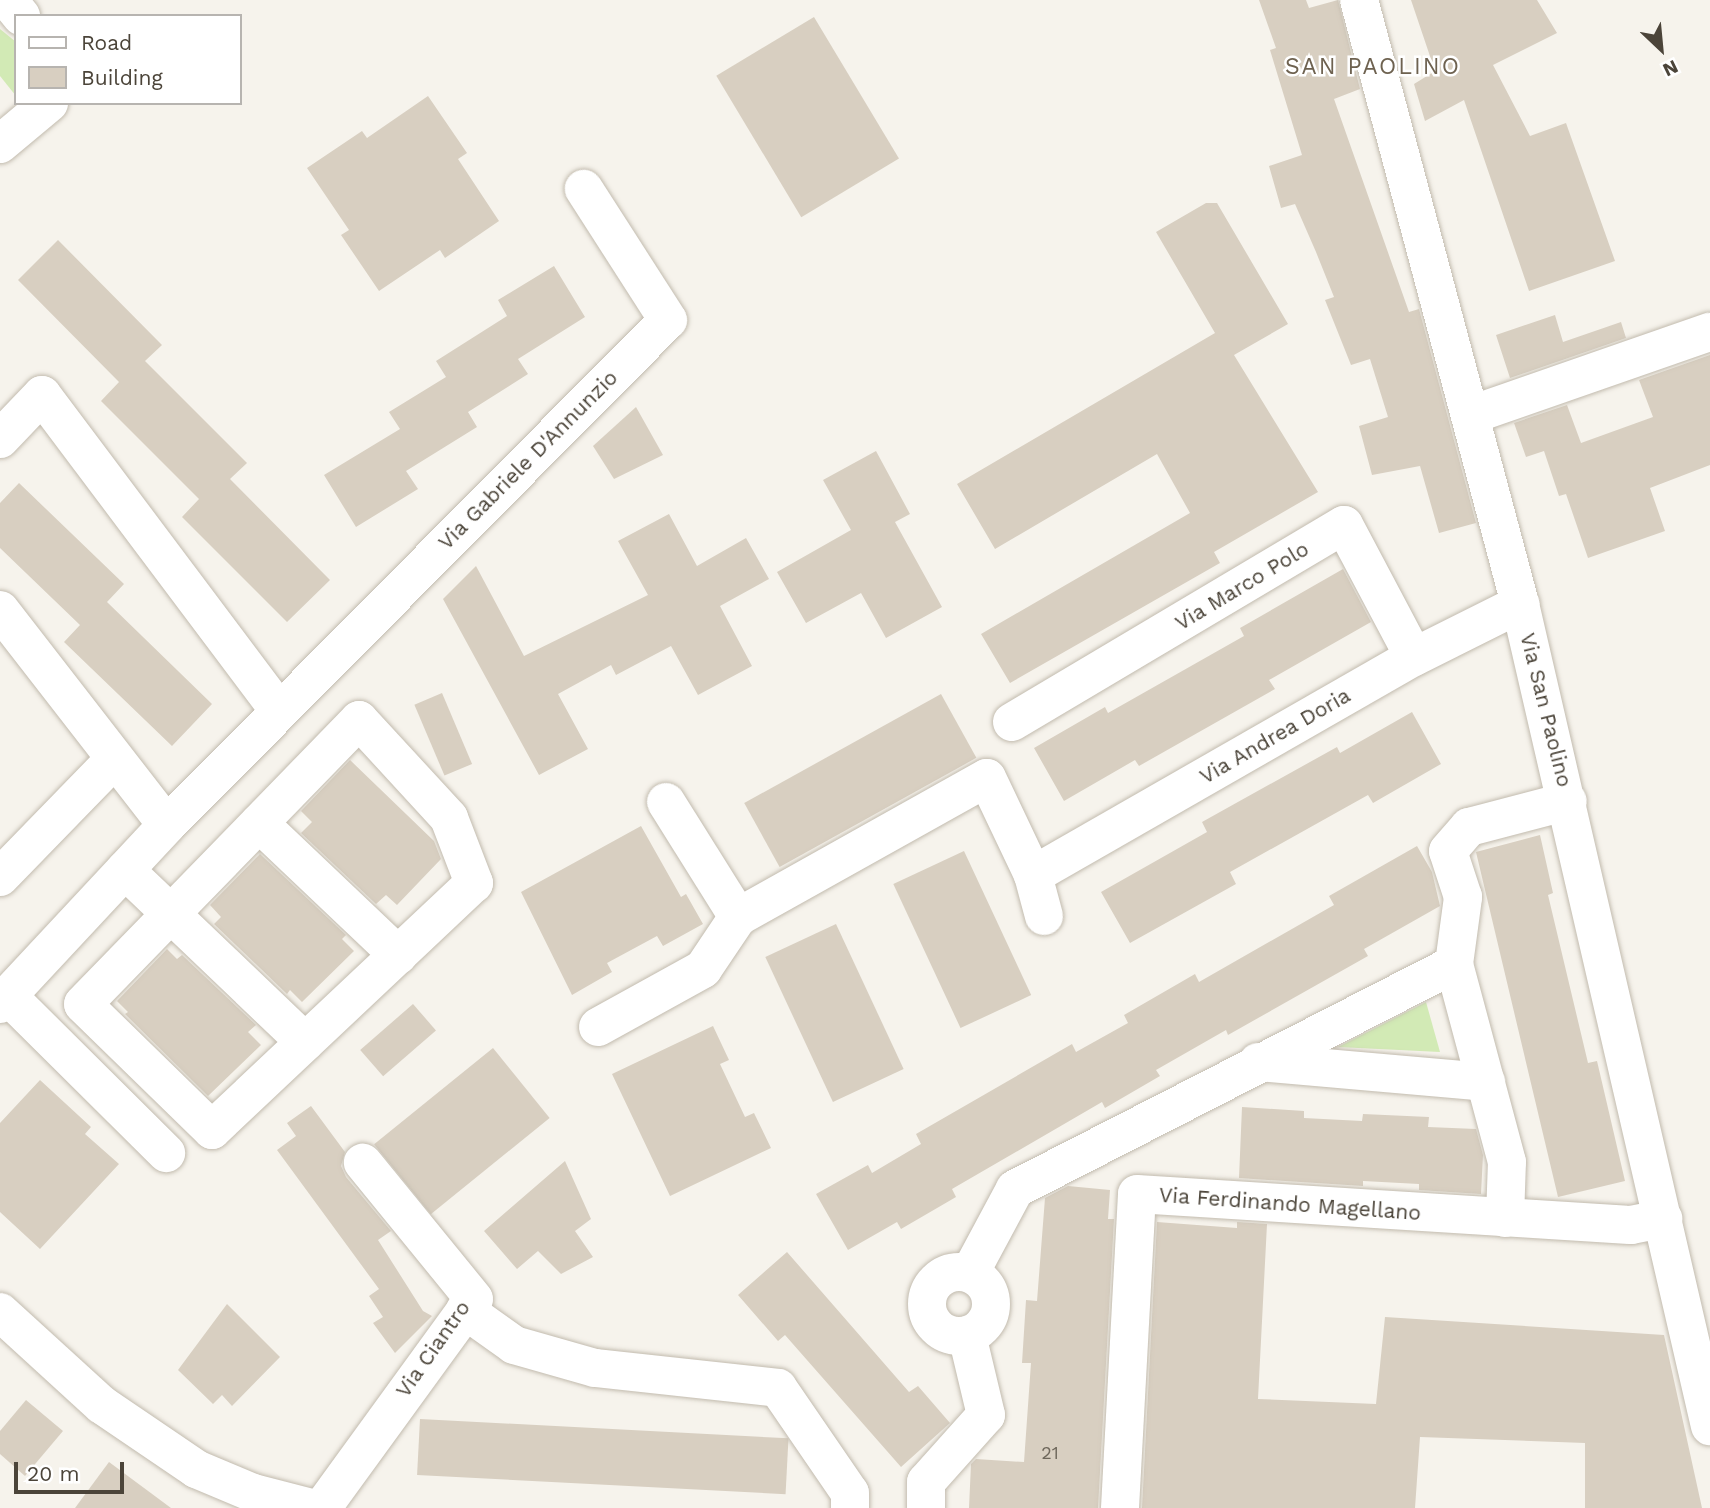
<!DOCTYPE html>
<html>
<head>
<meta charset="utf-8">
<style>
	body { margin:0 }
	#map { position:relative; width:1710px; height:1508px; overflow:hidden; background:#f6f3ec; font-family:"Work Sans",sans-serif }
	div>[style] { position:absolute }
	[style*='--x'] { left:calc(var(--x)*1px); top:calc(var(--y)*1px); width:calc(var(--w)*1px); rotate:calc(var(--a)*1deg) }
	.green>* { inset:0; background:#d2eab5 }
	.building>* { inset:0; background:#d8cfc1; transform-origin:0 0 }
	.roads { filter:drop-shadow(0 0 2px #c2bbae) drop-shadow(0 0 2px #c2bbae) }
	.minor>* { height:38px; margin:-19px; padding:0 19px; transform-origin:19px; border-radius:19px; background:#fff }
	.minor>.ring { margin:-19px; padding:0; box-sizing:content-box; background:none; border:38px solid #fff; border-radius:50% }
	span { translate:-50% -50%; white-space:nowrap; text-align:center; line-height:1.15; -webkit-text-stroke:5px #fff; paint-order:stroke }
	.number-label { font-size:18px; color:#6e675b }
	.number-label span { -webkit-text-stroke-width:0 }
	.street-label { font-size:21px; color:#4b4439 }
	.neighbourhood-label { font-size:23px; color:#6e6250; letter-spacing:2px }
	.legend { position:absolute; left:14px; top:14px; width:228px; height:91px; box-sizing:border-box; background:#fff; border:2px solid #b7b4b0; margin:0; padding:9px 12px; list-style:none; font-size:21px; color:#4b4439 }
	.legend li { display:flex; align-items:center; gap:14px; height:35px }
	.legend b { width:35px; border:2px solid #b7b4b0 }
	.north { position:absolute; left:1626px; top:14px; width:70px; height:70px; -webkit-text-stroke:5px #fff; paint-order:stroke; rotate:154deg; font-size:19px; font-weight:700; line-height:28px; text-align:center; color:#4b4439 }
	.north::after { content:''; display:block; margin:auto; width:24px; height:32px; background:#4b4439; clip-path:polygon(50% 0,100% 100%,50% 72%,0 100%) }
	.scale { position:absolute; left:14px; top:1462px; width:110px; height:32px; box-sizing:border-box; border:4px solid #4b4439; border-top:0; padding-left:9px; font-size:21px; line-height:24px; white-space:nowrap; color:#4b4439; -webkit-text-stroke:5px #fff; paint-order:stroke }
</style>
</head>
<body>
<div id="map">
	<div class="green">
		<i style="clip-path:polygon(0 29px,16px 42px,16px 96px,0 76px)"></i>
		<i style="clip-path:polygon(1426px 1002px,1440px 1052px,1338px 1047px)"></i>
	</div>
	<div class="building">
		<i style="clip-path:polygon(1259px 0,1306px 0,1309px 8px,1338px 0,1360px 89px,1334px 99px,1409px 312px,1419px 309px,1476px 523px,1439px 533px,1420px 466px,1372px 475px,1359px 426px,1388px 417px,1370px 359px,1351px 365px,1325px 300px,1334px 297px,1316px 252px,1295px 204px,1281px 208px,1269px 166px,1302px 155px,1270px 50px,1276px 48px)"></i>
		<i style="clip-path:polygon(1411px 0,1537px 0,1557px 33px,1493px 65px,1530px 136px,1566px 123px,1615px 261px,1529px 291px,1464px 100px,1425px 121px,1414px 84px,1435px 71px)"></i>
		<i style="left:814px;top:17px;width:165px;height:114px;rotate:59deg"></i>
		<i style="clip-path:polygon(428px 96px,467px 153px,458px 159px,499px 221px,445px 258px,440px 250px,379px 291px,341px 235px,349px 230px,307px 168px,362px 131px,367px 138px)"></i>
		<i style="clip-path:polygon(1206px 203px,1217px 203px,1288px 324px,1234px 355px,1318px 492px,1214px 552px,1220px 563px,1010px 683px,981px 634px,1190px 513px,1157px 454px,995px 549px,957px 484px,1215px 333px,1156px 232px)"></i>
		<i style="clip-path:polygon(58px 240px,162px 345px,145px 361px,247px 463px,230px 479px,330px 580px,287px 622px,182px 517px,199px 499px,101px 401px,119px 382px,18px 280px)"></i>
		<i style="clip-path:polygon(554px 266px,585px 317px,518px 359px,528px 374px,468px 412px,477px 427px,406px 471px,418px 489px,356px 527px,324px 475px,400px 429px,389px 412px,446px 377px,436px 361px,507px 316px,498px 300px)"></i>
		<i style="clip-path:polygon(1555px 315px,1563px 342px,1621px 322px,1626px 338px,1510px 378px,1496px 335px)"></i>
		<i style="clip-path:polygon(1710px 355px,1710px 465px,1650px 488px,1665px 531px,1588px 558px,1566px 494px,1559px 496px,1544px 451px,1526px 457px,1514px 423px,1567px 405px,1581px 443px,1653px 417px,1639px 380px)"></i>
		<i style="clip-path:polygon(636px 407px,663px 455px,614px 479px,593px 446px)"></i>
		<i style="clip-path:polygon(876px 451px,910px 514px,895px 522px,942px 607px,886px 638px,861px 593px,806px 623px,777px 572px,851px 530px,823px 480px)"></i>
		<i style="clip-path:polygon(19px 483px,124px 584px,107px 602px,212px 704px,172px 746px,64px 642px,80px 625px,0 548px,0 503px)"></i>
		<i style="clip-path:polygon(669px 514px,697px 566px,746px 538px,769px 579px,720px 606px,752px 666px,698px 695px,671px 646px,616px 675px,611px 665px,558px 694px,588px 749px,539px 775px,443px 599px,476px 566px,524px 656px,648px 595px,618px 541px)"></i>
		<i style="clip-path:polygon(1343px 569px,1371px 622px,1269px 680px,1275px 689px,1139px 766px,1135px 760px,1064px 801px,1034px 748px,1105px 707px,1108px 713px,1244px 636px,1240px 628px)"></i>
		<i style="left:442px;top:693px;width:77px;height:30px;rotate:67deg"></i>
		<i style="left:941px;top:694px;width:73px;height:225px;rotate:61deg"></i>
		<i style="clip-path:polygon(1412px 712px,1441px 764px,1373px 803px,1368px 795px,1230px 872px,1236px 884px,1130px 943px,1101px 892px,1207px 832px,1202px 822px,1337px 747px,1340px 753px)"></i>
		<i style="clip-path:polygon(350px 760px,434px 841px,441px 859px,397px 905px,386px 895px,376px 904px,301px 833px,312px 822px,301px 811px)"></i>
		<i style="clip-path:polygon(641px 826px,681px 897px,686px 894px,703px 924px,663px 946px,657px 936px,607px 963px,612px 972px,572px 995px,521px 892px)"></i>
		<i style="clip-path:polygon(1540px 835px,1553px 893px,1548px 895px,1588px 1063px,1597px 1061px,1625px 1181px,1558px 1197px,1476px 852px)"></i>
		<i style="clip-path:polygon(1417px 846px,1432px 872px,1440px 906px,1364px 949px,1368px 956px,1228px 1035px,1226px 1030px,1156px 1070px,1160px 1076px,1105px 1108px,1102px 1102px,952px 1189px,956px 1197px,901px 1229px,897px 1222px,848px 1250px,816px 1194px,868px 1165px,872px 1173px,921px 1144px,916px 1134px,1072px 1044px,1076px 1052px,1128px 1023px,1124px 1015px,1195px 974px,1199px 982px,1334px 905px,1329px 896px)"></i>
		<i style="left:964px;top:851px;width:159px;height:78px;rotate:65deg"></i>
		<i style="clip-path:polygon(260px 854px,346px 935px,342px 939px,354px 951px,302px 1002px,290px 990px,287px 994px,214px 924px,221px 917px,210px 905px)"></i>
		<i style="left:836px;top:924px;width:160px;height:78px;rotate:65deg"></i>
		<i style="clip-path:polygon(167px 949px,177px 959px,182px 955px,256px 1025px,248px 1032px,261px 1045px,208px 1096px,125px 1014px,128px 1012px,117px 1001px)"></i>
		<i style="left:413px;top:1004px;width:35px;height:70px;rotate:49deg"></i>
		<i style="clip-path:polygon(713px 1026px,729px 1060px,720px 1064px,745px 1117px,754px 1113px,771px 1148px,670px 1196px,612px 1074px)"></i>
		<i style="left:493px;top:1048px;width:90px;height:153px;rotate:51deg"></i>
		<i style="clip-path:polygon(40px 1080px,91px 1127px,85px 1134px,119px 1164px,40px 1249px,0 1212px,0 1123px)"></i>
		<i style="clip-path:polygon(311px 1106px,345px 1152px,341px 1166px,346px 1177px,391px 1231px,378px 1240px,423px 1311px,432px 1316px,395px 1353px,373px 1323px,383px 1317px,369px 1296px,379px 1289px,277px 1150px,296px 1136px,287px 1123px)"></i>
		<i style="clip-path:polygon(1242px 1107px,1304px 1111px,1304px 1118px,1362px 1121px,1363px 1114px,1429px 1117px,1428px 1127px,1476px 1129px,1483px 1155px,1481px 1194px,1419px 1190px,1419px 1184px,1363px 1181px,1363px 1186px,1239px 1178px)"></i>
		<i style="clip-path:polygon(565px 1161px,591px 1219px,575px 1231px,593px 1257px,561px 1274px,538px 1251px,517px 1269px,484px 1231px)"></i>
		<i style="clip-path:polygon(1068px 1186px,1110px 1190px,1108px 1219px,1114px 1219px,1098px 1508px,969px 1508px,971px 1464px,976px 1459px,1024px 1462px,1031px 1363px,1022px 1363px,1026px 1300px,1037px 1301px,1045px 1198px)"></i>
		<i style="clip-path:polygon(1157px 1222px,1237px 1228px,1237px 1222px,1267px 1224px,1258px 1399px,1376px 1404px,1385px 1317px,1664px 1335px,1702px 1508px,1585px 1508px,1585px 1443px,1420px 1437px,1415px 1508px,1142px 1508px)"></i>
		<i style="clip-path:polygon(787px 1252px,909px 1392px,918px 1386px,950px 1423px,901px 1467px,785px 1335px,778px 1341px,738px 1295px)"></i>
		<i style="clip-path:polygon(227px 1304px,280px 1357px,232px 1406px,222px 1395px,213px 1404px,178px 1370px)"></i>
		<i style="clip-path:polygon(26px 1400px,63px 1431px,25px 1476px,0 1454px,0 1431px)"></i>
		<i style="left:420px;top:1419px;width:369px;height:56px;rotate:3deg"></i>
		<i style="clip-path:polygon(109px 1462px,171px 1508px,75px 1508px)"></i>
	</div>
	<div class="roads">
		<div class="minor">
			<i style="--x:8;--y:0;--w:21;--a:51"></i>
			<i style="--x:1359;--y:0;--w:625;--a:75.07"></i>
			<i style="--x:1520;--y:604;--w:844;--a:76.99"></i>
			<i style="--x:0;--y:144;--w:64;--a:-39.9"></i>
			<i style="--x:1471;--y:415;--w:253;--a:-19.2"></i>
			<i style="--x:0;--y:439;--w:61;--a:-46.3"></i>
			<i style="--x:42;--y:395;--w:395;--a:53.1"></i>
			<i style="--x:0;--y:610;--w:272;--a:52.2"></i>
			<i style="--x:359;--y:720;--w:133;--a:47.4"></i>
			<i style="--x:449;--y:818;--w:70;--a:69"></i>
			<i style="--x:474;--y:883;--w:360;--a:136.7"></i>
			<i style="--x:212;--y:1130;--w:180;--a:-135.7"></i>
			<i style="--x:83;--y:1004;--w:396;--a:-45.8"></i>
			<i style="--x:1012;--y:722;--w:386;--a:-30.7"></i>
			<i style="--x:1344;--y:525;--w:149;--a:62.1"></i>
			<i style="--x:666;--y:802;--w:136;--a:57.9"></i>
			<i style="--x:259;--y:823;--w:192;--a:43.5"></i>
			<i style="--x:125;--y:870;--w:249;--a:43.7"></i>
			<i style="--x:0;--y:877;--w:162;--a:-45.8"></i>
			<i style="--x:1044;--y:916;--w:42;--a:-105"></i>
			<i style="--x:1033;--y:875;--w:439;--a:-29.8"></i>
			<i style="--x:1414;--y:657;--w:119;--a:-26.6"></i>
			<i style="--x:8;--y:996;--w:223;--a:44.8"></i>
			<i style="--x:0;--y:1004;--w:245;--a:-47"></i>
			<i style="--x:167;--y:825;--w:711;--a:-45.23"></i>
			<i style="--x:668;--y:320;--w:156;--a:-122.7"></i>
			<i style="--x:598;--y:1027;--w:120;--a:-28.9"></i>
			<i style="--x:703;--y:969;--w:63;--a:-56.1"></i>
			<i style="--x:738;--y:917;--w:285;--a:-29.2"></i>
			<i style="--x:987;--y:778;--w:107;--a:64.6"></i>
			<i style="--x:1258;--y:1062;--w:229;--a:5"></i>
			<i style="--x:1505;--y:1218;--w:56;--a:-88"></i>
			<i style="--x:1507;--y:1162;--w:205;--a:-105"></i>
			<i style="--x:1454;--y:964;--w:68;--a:-82.3"></i>
			<i style="--x:1463;--y:897;--w:48;--a:-108.1"></i>
			<i style="--x:1448;--y:851;--w:32;--a:-49"></i>
			<i style="--x:1469;--y:827;--w:102;--a:-14.7"></i>
			<i class="ring" style="left:927px;top:1272px;width:26px;height:26px"></i>
			<i style="--x:970;--y:1273;--w:95;--a:-61.8"></i>
			<i style="--x:1015;--y:1189;--w:493;--a:-27.1"></i>
			<i style="--x:465;--y:1310;--w:60;--a:35.5"></i>
			<i style="--x:514;--y:1345;--w:84;--a:15.9"></i>
			<i style="--x:595;--y:1368;--w:184;--a:6.2"></i>
			<i style="--x:778;--y:1388;--w:127;--a:55.6"></i>
			<i style="--x:850;--y:1493;--w:15;--a:90"></i>
			<i style="--x:0;--y:1312;--w:138;--a:42.4"></i>
			<i style="--x:102;--y:1405;--w:114;--a:34.2"></i>
			<i style="--x:196;--y:1469;--w:62;--a:22.8"></i>
			<i style="--x:253;--y:1493;--w:61;--a:14.3"></i>
			<i style="--x:322;--y:1508;--w:258;--a:-54"></i>
			<i style="--x:474;--y:1299;--w:176;--a:-129.2"></i>
			<i style="--x:926;--y:1508;--w:26;--a:-90"></i>
			<i style="--x:926;--y:1482;--w:90;--a:-48.2"></i>
			<i style="--x:986;--y:1415;--w:82;--a:-103.4"></i>
			<i style="--x:1120;--y:1508;--w:314;--a:-86.9"></i>
			<i style="--x:1137;--y:1194;--w:495;--a:3.6"></i>
			<i style="--x:1631;--y:1225;--w:33;--a:-11"></i>
		</div>
	</div>
	<div class="number-label">
		<span style="left:1050px;top:1453px">21</span>
	</div>
	<div class="street-label">
		<span style="left:528px;top:460px;rotate:-45deg">Via Gabriele D'Annunzio</span>
		<span style="left:1242px;top:586px;rotate:-31deg">Via Marco Polo</span>
		<span style="left:1546px;top:710px;rotate:76deg">Via San Paolino</span>
		<span style="left:1275px;top:736px;rotate:-30deg">Via Andrea Doria</span>
		<span style="left:1290px;top:1204px;rotate:4deg">Via Ferdinando Magellano</span>
		<span style="left:433px;top:1349px;rotate:-55deg">Via Ciantro</span>
	</div>
	<div class="neighbourhood-label">
		<span style="left:1373px;top:67px">SAN PAOLINO</span>
	</div>
	<ul class="legend">
	<li><b style="height:9px;background:#fff"></b>Road</li>
	<li><b style="height:19px;background:#d8cfc1"></b>Building</li>
	</ul>
	<div class="north">N</div>
	<div class="scale">20 m</div>
</div>
</body>
</html>
